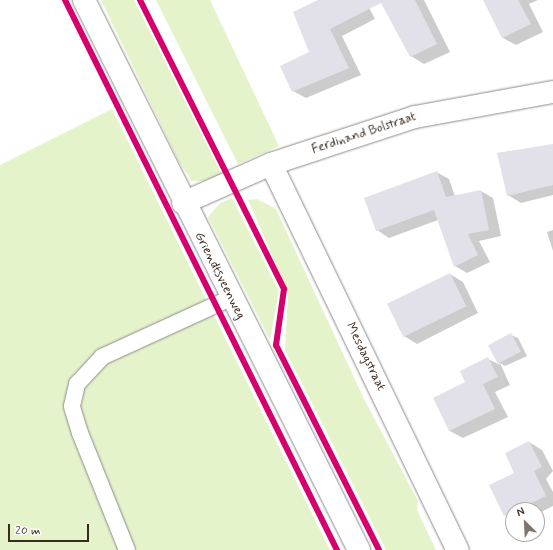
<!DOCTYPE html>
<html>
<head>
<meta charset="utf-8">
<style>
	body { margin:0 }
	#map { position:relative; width:553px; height:550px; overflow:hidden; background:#fff; font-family:Mynerve,sans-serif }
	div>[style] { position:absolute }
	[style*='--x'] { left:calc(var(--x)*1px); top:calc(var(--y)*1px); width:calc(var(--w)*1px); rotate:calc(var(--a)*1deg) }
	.green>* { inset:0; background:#e5f3cb }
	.shadow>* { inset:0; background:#0003 }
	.building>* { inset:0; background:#e2e0e9; transform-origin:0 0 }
	.roads { filter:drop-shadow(0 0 1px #8e8b88) drop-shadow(0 0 1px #8e8b88) }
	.lane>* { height:16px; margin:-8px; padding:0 8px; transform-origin:8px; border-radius:8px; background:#fff }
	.street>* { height:22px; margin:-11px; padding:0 11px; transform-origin:11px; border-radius:11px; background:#fff }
	.secondary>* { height:22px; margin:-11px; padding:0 11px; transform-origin:11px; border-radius:11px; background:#fff }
	.cycleway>* { height:6px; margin:-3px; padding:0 3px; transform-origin:3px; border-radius:3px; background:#d6006c }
	span { translate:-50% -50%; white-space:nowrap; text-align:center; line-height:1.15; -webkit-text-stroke:3px #fff; paint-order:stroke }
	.street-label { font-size:13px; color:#3b2a1e }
	.north { position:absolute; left:505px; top:502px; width:40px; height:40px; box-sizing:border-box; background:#fff; border:1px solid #b1aaa5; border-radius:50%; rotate:336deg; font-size:11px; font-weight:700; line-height:16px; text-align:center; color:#3b2a1e }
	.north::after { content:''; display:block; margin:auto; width:14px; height:18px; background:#80756d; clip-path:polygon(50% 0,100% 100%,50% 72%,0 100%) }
	.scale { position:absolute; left:8px; top:524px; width:81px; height:18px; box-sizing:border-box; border:2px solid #3b2a1e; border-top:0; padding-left:5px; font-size:12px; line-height:14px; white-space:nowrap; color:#3b2a1e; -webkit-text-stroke:3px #fff; paint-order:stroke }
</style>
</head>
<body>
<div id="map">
	<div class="green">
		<i style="clip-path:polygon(101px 0,134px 0,222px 175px,211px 181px,192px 181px,179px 162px)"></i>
		<i style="clip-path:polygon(156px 0,210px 0,279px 146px,238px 164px)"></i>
		<i style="clip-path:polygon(112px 109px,229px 346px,330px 550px,0 550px,0 165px)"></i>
		<i style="clip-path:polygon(232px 198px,279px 291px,270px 340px,208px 217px,220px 203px)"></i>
		<i style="clip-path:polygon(257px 199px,276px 209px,364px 399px,418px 501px,417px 510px,436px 550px,386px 550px,285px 350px,288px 292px,248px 200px)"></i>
	</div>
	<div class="shadow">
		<i style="clip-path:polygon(320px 0,365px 0,375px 19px,342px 36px,361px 75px,306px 98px,293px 91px,310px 53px)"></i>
		<i style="clip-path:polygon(388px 0,424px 0,450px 52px,424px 64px,411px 56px,382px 3px)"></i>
		<i style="clip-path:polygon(484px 0,538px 0,529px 4px,543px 32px,516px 45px,503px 38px)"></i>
		<i style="clip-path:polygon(553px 145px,553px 195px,521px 203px,508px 195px,498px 153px)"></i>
		<i style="clip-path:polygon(436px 172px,449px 179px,455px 196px,481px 191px,493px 198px,501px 236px,479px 241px,490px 262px,467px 273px,455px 266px,438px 220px,389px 238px,377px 230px)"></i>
		<i style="clip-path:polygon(553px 230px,553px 251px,547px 232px)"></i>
		<i style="clip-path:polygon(450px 274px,463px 282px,478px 313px,417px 344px,404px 336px)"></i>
		<i style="clip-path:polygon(511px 335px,518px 338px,527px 356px,505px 366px,500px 363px,510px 385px,495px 392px,508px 417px,463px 438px,450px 431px,434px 398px,467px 382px,488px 359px,500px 365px,490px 345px)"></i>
		<i style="clip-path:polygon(529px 442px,542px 450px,553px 471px,546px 479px,553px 492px,553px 506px,537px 514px,537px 510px,513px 510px,513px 520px,505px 515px,516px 473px)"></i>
	</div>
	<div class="building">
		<i style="clip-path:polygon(318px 0,415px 0,437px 44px,410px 57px,381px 3px,330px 29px,349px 68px,292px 92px,280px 66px,309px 52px,293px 12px)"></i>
		<i style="clip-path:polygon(483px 0,518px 0,531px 24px,502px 38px)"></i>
		<i style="clip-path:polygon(553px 144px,553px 185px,507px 196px,497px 153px)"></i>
		<i style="clip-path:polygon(437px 171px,446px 197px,481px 190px,489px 230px,468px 234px,478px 255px,454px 267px,434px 210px,376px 231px,364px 198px)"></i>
		<i style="left:450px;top:273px;width:37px;height:70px;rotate:64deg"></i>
		<i style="left:511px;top:333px;width:21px;height:26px;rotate:62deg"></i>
		<i style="clip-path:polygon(488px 357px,498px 377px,483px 384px,495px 409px,449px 431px,433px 398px,465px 382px,460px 371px)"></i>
		<i style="clip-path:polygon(529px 441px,542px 467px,534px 471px,546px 496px,504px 516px,489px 485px,514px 473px,505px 453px)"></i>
	</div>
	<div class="roads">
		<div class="lane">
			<i style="--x:127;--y:550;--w:126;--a:-111.9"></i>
			<i style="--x:80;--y:433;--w:28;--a:-107"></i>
			<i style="--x:72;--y:406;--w:23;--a:-77"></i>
			<i style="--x:77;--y:384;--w:37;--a:-47"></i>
			<i style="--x:102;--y:357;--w:142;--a:-24.6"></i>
		</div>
		<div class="street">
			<i style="--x:271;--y:164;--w:429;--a:64.2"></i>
			<i style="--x:183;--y:203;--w:96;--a:-23.9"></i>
			<i style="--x:271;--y:164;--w:151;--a:-18.1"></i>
			<i style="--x:415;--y:117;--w:140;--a:-10.3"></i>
		</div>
		<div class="secondary">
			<i style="--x:84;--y:0;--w:615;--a:63.43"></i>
		</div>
	</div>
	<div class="cycleway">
		<i style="--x:65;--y:0;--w:614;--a:63.69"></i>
		<i style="--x:140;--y:0;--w:323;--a:63.5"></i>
		<i style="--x:284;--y:289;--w:57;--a:98.1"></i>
		<i style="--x:276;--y:345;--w:229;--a:63.3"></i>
	</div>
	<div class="street-label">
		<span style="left:364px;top:134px;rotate:-18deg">Ferdinand Bolstraat</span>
		<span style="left:219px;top:276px;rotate:63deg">Griendtsveenweg</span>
		<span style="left:365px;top:357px;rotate:64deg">Mesdagstraat</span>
	</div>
	<div class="north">N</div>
	<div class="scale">20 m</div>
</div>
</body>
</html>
